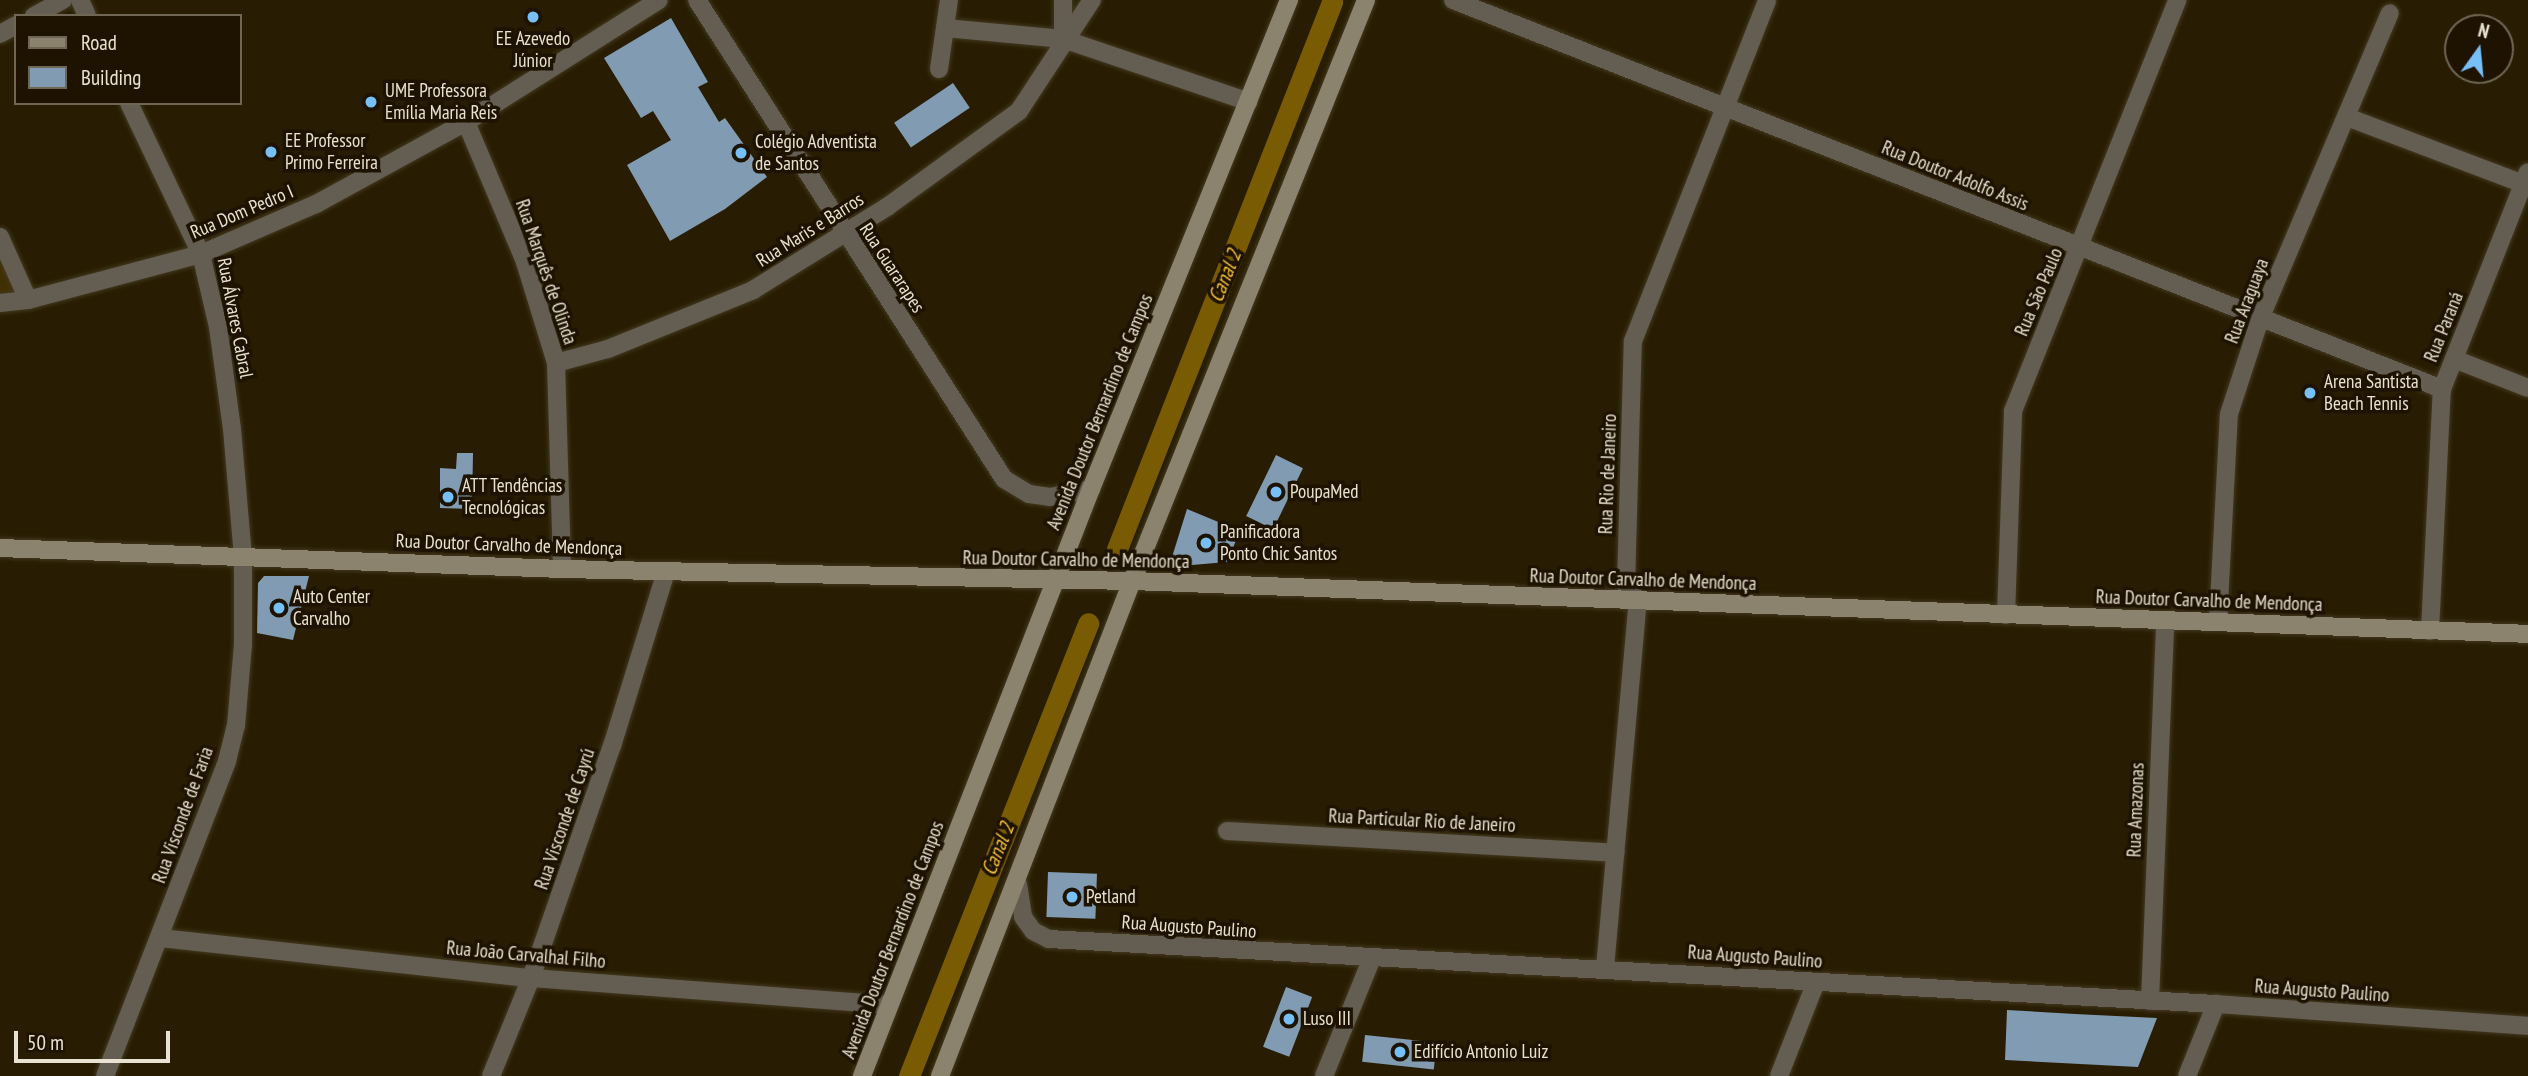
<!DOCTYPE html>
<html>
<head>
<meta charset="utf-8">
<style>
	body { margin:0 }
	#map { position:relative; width:2528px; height:1076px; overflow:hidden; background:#281d02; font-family:"PT Sans Narrow",sans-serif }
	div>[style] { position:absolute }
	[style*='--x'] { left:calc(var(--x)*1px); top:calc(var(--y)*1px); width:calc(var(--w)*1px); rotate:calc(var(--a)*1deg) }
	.green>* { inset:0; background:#423000 }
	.canal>* { height:21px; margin:-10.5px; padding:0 10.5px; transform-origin:10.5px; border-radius:10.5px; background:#795b04 }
	.building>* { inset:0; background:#819cb2; transform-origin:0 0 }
	.roads { filter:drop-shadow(0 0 2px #43391f) drop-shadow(0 0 2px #43391f) }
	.minor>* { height:18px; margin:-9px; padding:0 9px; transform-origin:9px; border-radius:9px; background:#645e52 }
	.secondary>* { height:18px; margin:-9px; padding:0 9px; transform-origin:9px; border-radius:9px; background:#8c836f }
	.dots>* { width:19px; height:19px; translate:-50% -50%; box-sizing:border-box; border:4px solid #1e1300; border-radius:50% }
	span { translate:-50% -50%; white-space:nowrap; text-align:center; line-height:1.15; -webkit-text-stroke:7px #1e1300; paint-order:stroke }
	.poi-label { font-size:19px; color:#e9e2d2 }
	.left { translate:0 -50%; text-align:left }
	.street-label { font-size:19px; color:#e9e2d2 }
	.water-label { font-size:21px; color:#f2be37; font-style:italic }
	.legend { position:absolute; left:14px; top:14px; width:228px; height:91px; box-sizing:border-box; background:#1e1300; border:2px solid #6f6654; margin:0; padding:9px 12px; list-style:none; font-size:21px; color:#e9e2d2 }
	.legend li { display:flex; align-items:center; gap:14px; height:35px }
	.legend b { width:35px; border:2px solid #6f6654 }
	.north { position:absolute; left:2444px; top:14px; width:70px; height:70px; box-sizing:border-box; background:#1e1300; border:2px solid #6f6654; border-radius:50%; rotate:15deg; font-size:19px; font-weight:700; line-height:28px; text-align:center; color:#e9e2d2 }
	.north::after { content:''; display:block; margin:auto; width:24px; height:32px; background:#77bff7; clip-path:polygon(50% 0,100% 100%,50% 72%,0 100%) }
	.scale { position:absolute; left:14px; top:1031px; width:156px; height:32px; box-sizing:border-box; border:4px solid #e9e2d2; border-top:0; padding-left:9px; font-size:21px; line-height:24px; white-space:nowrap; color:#e9e2d2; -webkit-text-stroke:5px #1e1300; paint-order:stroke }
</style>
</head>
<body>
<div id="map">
	<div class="green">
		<i style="clip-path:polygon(0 259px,16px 293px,0 294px)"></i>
	</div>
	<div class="canal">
		<i style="--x:1117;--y:549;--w:588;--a:-68.54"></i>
		<i style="--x:909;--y:1076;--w:487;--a:-68.4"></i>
	</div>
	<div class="building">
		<i style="clip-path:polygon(671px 18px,708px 82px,698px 87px,719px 122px,725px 118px,767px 177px,725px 209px,670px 241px,627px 165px,671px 140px,653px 111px,641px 118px,604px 58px)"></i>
		<i style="left:953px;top:83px;width:30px;height:71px;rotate:56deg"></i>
		<i style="clip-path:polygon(457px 453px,473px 453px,472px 509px,440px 508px,440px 468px,456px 469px)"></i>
		<i style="left:1276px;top:455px;width:30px;height:68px;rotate:26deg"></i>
		<i style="clip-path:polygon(1187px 509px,1240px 531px,1227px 562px,1180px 566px,1172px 557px)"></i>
		<i style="clip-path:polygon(264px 576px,309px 576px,293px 640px,257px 633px,258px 583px)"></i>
		<i style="left:1048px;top:872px;width:49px;height:45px;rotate:2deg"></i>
		<i style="left:1286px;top:987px;width:28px;height:64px;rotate:21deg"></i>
		<i style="clip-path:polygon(2007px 1010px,2075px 1014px,2157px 1018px,2138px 1067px,2005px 1060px)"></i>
		<i style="left:1365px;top:1035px;width:72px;height:27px;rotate:6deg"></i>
	</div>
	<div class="roads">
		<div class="minor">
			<i style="--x:80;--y:0;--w:17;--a:66"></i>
			<i style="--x:697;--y:0;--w:569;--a:57.34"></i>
			<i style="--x:1004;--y:479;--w:29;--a:31"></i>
			<i style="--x:1029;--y:494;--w:21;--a:8"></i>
			<i style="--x:1050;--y:497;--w:42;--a:-11"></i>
			<i style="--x:1063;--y:0;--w:39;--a:90"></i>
			<i style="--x:1063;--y:39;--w:196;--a:18.7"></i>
			<i style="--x:1453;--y:0;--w:1063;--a:21.47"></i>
			<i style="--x:34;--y:16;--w:33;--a:-29"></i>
			<i style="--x:945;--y:28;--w:119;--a:5.3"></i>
			<i style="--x:0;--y:34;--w:18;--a:-29"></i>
			<i style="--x:939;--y:69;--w:70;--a:-81.8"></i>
			<i style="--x:2347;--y:117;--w:188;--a:20.8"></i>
			<i style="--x:466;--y:122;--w:152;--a:67.1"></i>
			<i style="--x:525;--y:262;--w:106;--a:72.9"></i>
			<i style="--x:556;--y:363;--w:206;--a:88.3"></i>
			<i style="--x:0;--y:237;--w:69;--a:66"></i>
			<i style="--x:0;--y:303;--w:28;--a:-6"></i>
			<i style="--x:28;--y:300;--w:179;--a:-14.9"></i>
			<i style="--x:201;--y:254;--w:125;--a:-23.5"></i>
			<i style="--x:316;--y:204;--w:171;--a:-28.7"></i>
			<i style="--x:466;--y:122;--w:228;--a:-32.3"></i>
			<i style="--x:2454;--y:359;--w:79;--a:21.4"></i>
			<i style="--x:556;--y:363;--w:54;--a:-15.1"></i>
			<i style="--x:608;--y:349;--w:157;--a:-22.1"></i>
			<i style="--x:753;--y:290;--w:158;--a:-31.8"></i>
			<i style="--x:887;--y:207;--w:163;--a:-36"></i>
			<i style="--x:1019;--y:111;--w:133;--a:-56.7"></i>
			<i style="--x:2006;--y:615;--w:204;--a:-88"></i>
			<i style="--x:2013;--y:411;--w:443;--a:-68.2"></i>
			<i style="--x:2218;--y:622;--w:208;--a:-87"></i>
			<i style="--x:2229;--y:414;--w:100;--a:-71.9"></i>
			<i style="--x:2260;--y:319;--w:332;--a:-67"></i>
			<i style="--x:2430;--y:631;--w:242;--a:-87.2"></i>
			<i style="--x:2442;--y:389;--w:233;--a:-68.4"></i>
			<i style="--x:1227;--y:831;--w:389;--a:3.2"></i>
			<i style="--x:1018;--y:884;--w:33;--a:81"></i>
			<i style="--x:1023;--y:917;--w:17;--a:54"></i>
			<i style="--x:1033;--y:931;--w:18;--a:27"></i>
			<i style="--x:1049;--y:939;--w:1169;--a:3.19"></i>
			<i style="--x:2216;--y:1004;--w:313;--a:4"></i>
			<i style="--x:160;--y:938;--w:373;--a:6.2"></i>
			<i style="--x:531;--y:978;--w:359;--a:4.3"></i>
			<i style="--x:1605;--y:968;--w:368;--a:-84.9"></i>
			<i style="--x:1638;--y:601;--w:20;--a:-127"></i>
			<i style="--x:1626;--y:585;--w:244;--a:-88.4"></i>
			<i style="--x:1633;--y:341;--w:366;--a:-68.5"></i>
			<i style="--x:2150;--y:1001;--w:380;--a:-87.7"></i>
			<i style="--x:105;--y:1076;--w:338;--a:-68.8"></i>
			<i style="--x:227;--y:761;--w:36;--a:-76"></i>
			<i style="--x:236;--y:726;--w:81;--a:-85.1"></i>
			<i style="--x:243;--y:645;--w:88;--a:-90"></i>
			<i style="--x:243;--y:557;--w:128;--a:-94.9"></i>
			<i style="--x:232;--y:429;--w:103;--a:-97.8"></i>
			<i style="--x:218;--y:327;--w:75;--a:-103.1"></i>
			<i style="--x:201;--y:254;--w:167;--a:-115.5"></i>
			<i style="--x:491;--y:1076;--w:106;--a:-67.8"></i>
			<i style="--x:531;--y:978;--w:246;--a:-70.8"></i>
			<i style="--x:612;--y:746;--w:182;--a:-72.8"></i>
			<i style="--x:1324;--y:1076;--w:125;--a:-67.9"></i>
			<i style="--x:1779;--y:1076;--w:101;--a:-68.5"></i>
			<i style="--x:2187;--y:1076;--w:78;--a:-68.1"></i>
		</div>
		<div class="secondary">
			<i style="--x:0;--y:548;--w:562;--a:2.14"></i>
			<i style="--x:562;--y:569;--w:570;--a:1.21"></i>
			<i style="--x:1132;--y:581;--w:1397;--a:2.17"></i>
			<i style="--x:862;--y:1076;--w:630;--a:-68.69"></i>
			<i style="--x:1091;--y:489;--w:528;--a:-67.96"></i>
			<i style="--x:940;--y:1076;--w:531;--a:-68.8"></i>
			<i style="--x:1132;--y:581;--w:626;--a:-68.06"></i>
		</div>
	</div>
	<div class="dots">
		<i style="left:533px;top:17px;background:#77bff7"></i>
		<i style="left:371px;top:102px;background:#77bff7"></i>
		<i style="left:271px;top:152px;background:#77bff7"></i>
		<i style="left:741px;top:153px;background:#77bff7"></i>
		<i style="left:2310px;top:393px;background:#77bff7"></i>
		<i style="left:1276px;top:492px;background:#77bff7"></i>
		<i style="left:448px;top:497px;background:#77bff7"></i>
		<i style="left:1206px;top:543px;background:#77bff7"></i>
		<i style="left:279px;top:608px;background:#77bff7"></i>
		<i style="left:1072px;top:897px;background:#77bff7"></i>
		<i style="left:1289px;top:1019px;background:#77bff7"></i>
		<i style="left:1400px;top:1052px;background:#77bff7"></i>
	</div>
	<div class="poi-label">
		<span style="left:533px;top:50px">EE Azevedo<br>Júnior</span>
		<span class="left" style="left:385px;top:102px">UME Professora<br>Emília Maria Reis</span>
		<span class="left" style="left:285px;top:152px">EE Professor<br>Primo Ferreira</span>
		<span class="left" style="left:755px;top:153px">Colégio Adventista<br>de Santos</span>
		<span class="left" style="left:2324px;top:393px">Arena Santista<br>Beach Tennis</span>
		<span class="left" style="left:462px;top:497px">ATT Tendências<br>Tecnológicas</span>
		<span class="left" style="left:1290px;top:492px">PoupaMed</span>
		<span class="left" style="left:1220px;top:543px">Panificadora<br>Ponto Chic Santos</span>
		<span class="left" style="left:293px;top:608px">Auto Center<br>Carvalho</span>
		<span class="left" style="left:1086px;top:897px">Petland</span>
		<span class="left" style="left:1303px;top:1019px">Luso III</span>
		<span class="left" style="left:1414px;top:1052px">Edifício Antonio Luiz</span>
	</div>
	<div class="street-label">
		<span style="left:1955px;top:176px;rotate:22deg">Rua Doutor Adolfo Assis</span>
		<span style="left:242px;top:212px;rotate:-23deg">Rua Dom Pedro I</span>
		<span style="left:810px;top:230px;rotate:-32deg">Rua Maris e Barros</span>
		<span style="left:892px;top:268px;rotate:57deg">Rua Guararapes</span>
		<span style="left:546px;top:272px;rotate:71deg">Rua Marquês de Olinda</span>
		<span style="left:2039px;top:292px;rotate:-67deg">Rua São Paulo</span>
		<span style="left:2247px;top:301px;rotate:-69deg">Rua Araguaya</span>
		<span style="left:235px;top:318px;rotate:79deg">Rua Álvares Cabral</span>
		<span style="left:2444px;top:327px;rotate:-68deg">Rua Paraná</span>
		<span style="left:1100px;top:412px;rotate:-68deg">Avenida Doutor Bernardino de Campos</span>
		<span style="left:1608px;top:474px;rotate:-88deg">Rua Rio de Janeiro</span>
		<span style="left:509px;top:545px;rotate:2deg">Rua Doutor Carvalho de Mendonça</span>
		<span style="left:1076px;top:560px;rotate:1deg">Rua Doutor Carvalho de Mendonça</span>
		<span style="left:1643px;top:580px;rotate:2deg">Rua Doutor Carvalho de Mendonça</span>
		<span style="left:2209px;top:601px;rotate:2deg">Rua Doutor Carvalho de Mendonça</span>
		<span style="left:2136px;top:810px;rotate:-88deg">Rua Amazonas</span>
		<span style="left:183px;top:815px;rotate:-70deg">Rua Visconde de Faria</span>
		<span style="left:565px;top:819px;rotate:-71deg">Rua Visconde de Cayrú</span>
		<span style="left:1422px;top:821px;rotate:3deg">Rua Particular Rio de Janeiro</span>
		<span style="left:1189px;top:927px;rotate:4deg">Rua Augusto Paulino</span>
		<span style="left:893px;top:940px;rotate:-69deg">Avenida Doutor Bernardino de Campos</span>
		<span style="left:526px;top:955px;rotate:5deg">Rua João Carvalhal Filho</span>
		<span style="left:1755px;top:957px;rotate:4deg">Rua Augusto Paulino</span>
		<span style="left:2322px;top:991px;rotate:4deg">Rua Augusto Paulino</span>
	</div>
	<div class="water-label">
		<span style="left:1225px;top:276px;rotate:-68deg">Canal 2</span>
		<span style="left:998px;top:849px;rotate:-68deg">Canal 2</span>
	</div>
	<ul class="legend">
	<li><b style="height:9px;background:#8c836f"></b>Road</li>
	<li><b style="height:19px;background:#819cb2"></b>Building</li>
	</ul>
	<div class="north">N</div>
	<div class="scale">50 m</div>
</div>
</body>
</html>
